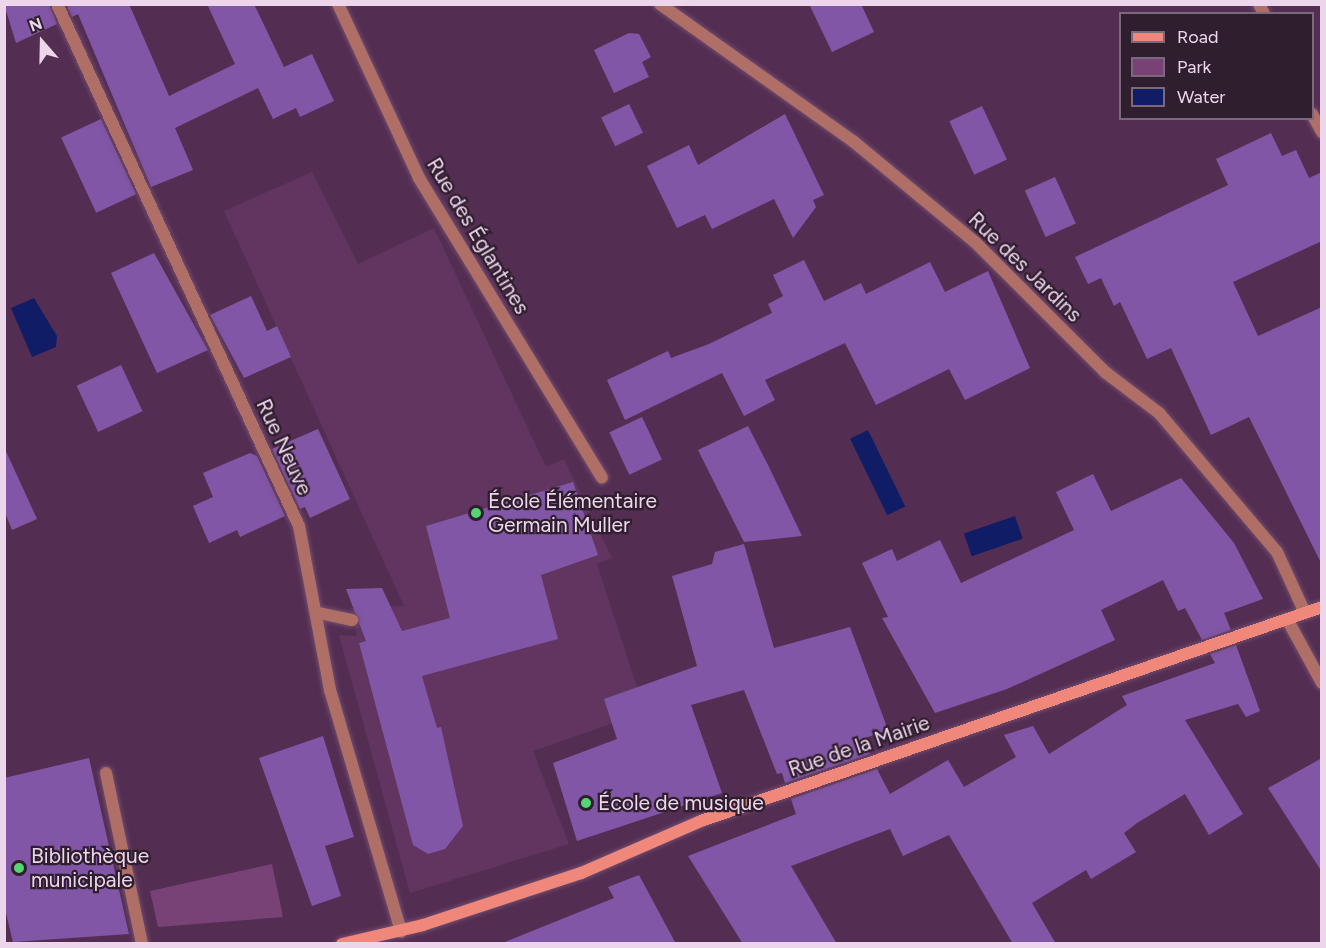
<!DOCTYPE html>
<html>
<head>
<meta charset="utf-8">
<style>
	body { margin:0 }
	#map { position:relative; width:1326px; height:948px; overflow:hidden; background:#542e52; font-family:Figtree,sans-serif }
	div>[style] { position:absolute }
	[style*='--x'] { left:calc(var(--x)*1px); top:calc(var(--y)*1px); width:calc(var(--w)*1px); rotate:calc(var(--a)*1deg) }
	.built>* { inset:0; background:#613560 }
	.green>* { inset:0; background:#784276 }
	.water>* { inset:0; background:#101c66; transform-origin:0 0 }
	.building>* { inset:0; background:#8256a6; transform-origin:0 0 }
	.roads { filter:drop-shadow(0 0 2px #704c6e) drop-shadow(0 0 2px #704c6e) }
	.street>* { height:12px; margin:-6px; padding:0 6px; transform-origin:6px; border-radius:6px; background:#b06f66 }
	.secondary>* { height:12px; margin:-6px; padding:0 6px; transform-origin:6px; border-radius:6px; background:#ef887b }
	.dots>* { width:16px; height:16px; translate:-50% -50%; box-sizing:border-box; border:3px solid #2f1e2e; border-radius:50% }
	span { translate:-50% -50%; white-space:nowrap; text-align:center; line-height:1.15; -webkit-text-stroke:4.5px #2f1e2e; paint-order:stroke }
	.street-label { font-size:21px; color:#edd6ec }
	.poi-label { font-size:21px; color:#edd6ec }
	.left { translate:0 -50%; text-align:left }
	.frame { position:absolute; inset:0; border:6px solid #edd6ec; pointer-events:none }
	.legend { position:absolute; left:1119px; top:12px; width:195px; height:108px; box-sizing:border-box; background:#2f1e2e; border:2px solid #7b687a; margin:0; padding:8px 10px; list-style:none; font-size:18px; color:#edd6ec }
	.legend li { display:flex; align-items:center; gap:12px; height:30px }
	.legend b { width:30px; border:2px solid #7b687a }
	.north { position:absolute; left:12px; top:12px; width:60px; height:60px; -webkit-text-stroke:4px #2f1e2e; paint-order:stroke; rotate:340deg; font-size:16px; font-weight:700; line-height:24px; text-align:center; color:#edd6ec }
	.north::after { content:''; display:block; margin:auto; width:21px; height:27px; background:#edd6ec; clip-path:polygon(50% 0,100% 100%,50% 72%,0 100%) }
</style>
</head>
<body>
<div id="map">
	<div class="built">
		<i style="clip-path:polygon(312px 172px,358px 264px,434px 228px,546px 467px,564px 459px,612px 558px,597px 564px,645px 712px,533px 751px,569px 844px,410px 893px,339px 635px,357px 636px,351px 608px,404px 606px,224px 211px)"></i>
	</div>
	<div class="green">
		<i style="clip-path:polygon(272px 864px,283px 917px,158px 927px,150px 891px)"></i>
	</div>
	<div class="water">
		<i style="clip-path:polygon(34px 298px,57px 336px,56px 347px,32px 357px,11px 308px)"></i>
		<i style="left:868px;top:430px;width:85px;height:20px;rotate:64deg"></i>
		<i style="left:1015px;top:516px;width:24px;height:54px;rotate:71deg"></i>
	</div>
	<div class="building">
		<i style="clip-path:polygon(4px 4px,49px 4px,57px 24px,16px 43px)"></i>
		<i style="clip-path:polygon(66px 4px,129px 4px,169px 96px,235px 64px,207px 4px,254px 4px,284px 67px,312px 54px,334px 101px,300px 117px,296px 108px,273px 119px,258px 88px,175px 128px,193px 170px,151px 187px,78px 14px,72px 17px)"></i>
		<i style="clip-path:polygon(809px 4px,861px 4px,874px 32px,832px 52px)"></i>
		<i style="clip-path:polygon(629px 33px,639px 34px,651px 57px,642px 62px,649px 77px,614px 93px,594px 50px)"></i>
		<i style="left:629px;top:104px;width:32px;height:31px;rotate:64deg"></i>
		<i style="left:982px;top:106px;width:59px;height:36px;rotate:65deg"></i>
		<i style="clip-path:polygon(785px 114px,824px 195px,813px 200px,816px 207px,793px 238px,774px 199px,712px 229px,705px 215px,677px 228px,647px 166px,689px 145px,698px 165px)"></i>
		<i style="left:101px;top:119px;width:83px;height:44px;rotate:65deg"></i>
		<i style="clip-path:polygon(1271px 133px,1282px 156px,1296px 150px,1309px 178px,1322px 172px,1322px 241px,1233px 282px,1258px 336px,1322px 307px,1322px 565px,1249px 417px,1211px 435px,1171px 348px,1147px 359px,1120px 302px,1114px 306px,1101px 278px,1088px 284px,1075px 257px,1228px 185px,1216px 159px)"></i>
		<i style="left:1055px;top:177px;width:51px;height:33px;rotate:66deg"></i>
		<i style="clip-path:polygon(154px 253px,208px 350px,157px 373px,111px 273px)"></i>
		<i style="clip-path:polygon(804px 260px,824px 301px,861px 283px,866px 294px,930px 262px,945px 292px,988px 271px,1030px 368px,965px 400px,949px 369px,876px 405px,845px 343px,765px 380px,775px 400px,744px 416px,722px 373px,625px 420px,607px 380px,668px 351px,671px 358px,709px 344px,772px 313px,768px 304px,783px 296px,773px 275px)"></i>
		<i style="clip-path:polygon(251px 296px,267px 331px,277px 326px,291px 357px,244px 378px,210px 315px)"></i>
		<i style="left:121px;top:365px;width:51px;height:49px;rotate:65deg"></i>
		<i style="left:642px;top:417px;width:47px;height:36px;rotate:65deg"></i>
		<i style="clip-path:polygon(748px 426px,768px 465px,802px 536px,744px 542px,698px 450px)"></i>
		<i style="clip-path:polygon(318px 429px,350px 499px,310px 518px,305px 507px,300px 509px,272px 449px)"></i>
		<i style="clip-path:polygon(4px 447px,37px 519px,12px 530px,4px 510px)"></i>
		<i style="clip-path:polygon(250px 453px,257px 456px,285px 516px,240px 537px,237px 530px,209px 543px,193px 506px,213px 497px,203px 473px)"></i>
		<i style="clip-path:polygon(1093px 474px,1111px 511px,1181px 478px,1234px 543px,1263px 599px,1224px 613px,1231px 630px,1202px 640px,1185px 608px,1178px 611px,1163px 580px,1101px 610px,1115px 640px,1007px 689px,935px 713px,882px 618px,888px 617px,862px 563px,892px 549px,897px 561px,940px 540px,961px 583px,1074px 530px,1056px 492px)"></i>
		<i style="clip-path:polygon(573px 482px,598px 555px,541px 575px,558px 639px,422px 676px,437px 728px,441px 727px,463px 826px,445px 849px,428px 854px,413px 845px,359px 643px,366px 641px,346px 589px,382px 588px,402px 631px,450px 618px,426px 526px)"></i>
		<i style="clip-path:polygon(744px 544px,774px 648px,850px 627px,888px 730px,862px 739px,870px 754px,785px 783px,782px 773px,777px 774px,744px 690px,691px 705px,722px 793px,577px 841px,553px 763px,617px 739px,604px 699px,697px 666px,672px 576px,712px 564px,715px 552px)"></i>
		<i style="clip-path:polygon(1236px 645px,1260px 711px,1246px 717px,1238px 704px,1185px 720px,1243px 814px,1209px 835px,1185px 794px,1137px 823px,1124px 833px,1136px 852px,1091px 879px,1086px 870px,1032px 903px,1056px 944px,1013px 944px,949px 835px,903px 856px,890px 829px,791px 866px,837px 944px,743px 944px,688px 856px,796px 814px,791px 799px,877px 769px,890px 794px,948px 760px,964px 787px,1016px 757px,1004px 735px,1033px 726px,1049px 754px,1127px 705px,1122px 696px,1215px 663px,1210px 654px)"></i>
		<i style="clip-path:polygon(323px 736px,354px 837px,325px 846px,341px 896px,312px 906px,259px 758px)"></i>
		<i style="clip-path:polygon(89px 758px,129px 934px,13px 942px,4px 905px,4px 778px)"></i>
		<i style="clip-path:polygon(1322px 758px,1322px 872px,1268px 788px)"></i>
		<i style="clip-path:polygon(639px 875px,676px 944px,500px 944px,614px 898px,608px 887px)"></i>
	</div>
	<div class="roads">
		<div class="street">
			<i style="--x:57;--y:4;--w:575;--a:65.13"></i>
			<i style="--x:299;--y:526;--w:167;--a:79.3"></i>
			<i style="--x:330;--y:690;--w:252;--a:73.6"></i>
			<i style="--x:338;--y:4;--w:192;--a:65"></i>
			<i style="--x:419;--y:178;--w:351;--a:58.6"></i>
			<i style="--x:660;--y:4;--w:238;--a:35.4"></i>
			<i style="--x:854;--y:142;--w:157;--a:39.6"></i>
			<i style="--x:975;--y:242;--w:184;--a:45"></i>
			<i style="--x:1105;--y:372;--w:68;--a:37.2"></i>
			<i style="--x:1159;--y:413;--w:182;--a:49.7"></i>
			<i style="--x:1277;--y:552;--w:67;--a:65.3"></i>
			<i style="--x:1259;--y:4;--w:11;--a:63"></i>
			<i style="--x:1312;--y:114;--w:21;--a:61"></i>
			<i style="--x:319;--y:613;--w:34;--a:12"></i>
			<i style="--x:1287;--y:619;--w:73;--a:61.3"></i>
			<i style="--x:106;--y:773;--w:175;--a:78.1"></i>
		</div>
		<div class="secondary">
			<i style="--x:342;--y:944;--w:83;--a:-13.2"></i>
			<i style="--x:423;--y:925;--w:166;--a:-18.2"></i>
			<i style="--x:581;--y:873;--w:131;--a:-23.4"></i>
			<i style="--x:701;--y:821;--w:657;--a:-19.01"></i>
		</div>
	</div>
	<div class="dots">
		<i style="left:476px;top:513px;background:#54d672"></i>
		<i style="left:586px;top:803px;background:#54d672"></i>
		<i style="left:19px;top:868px;background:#54d672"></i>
	</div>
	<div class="street-label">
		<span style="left:478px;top:236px;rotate:59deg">Rue des Églantines</span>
		<span style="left:1025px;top:267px;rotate:44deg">Rue des Jardins</span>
		<span style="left:284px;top:447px;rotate:65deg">Rue Neuve</span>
		<span style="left:859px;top:746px;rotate:-19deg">Rue de la Mairie</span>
	</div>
	<div class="poi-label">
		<span class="left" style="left:488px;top:513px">École Élémentaire<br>Germain Muller</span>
		<span class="left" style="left:598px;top:803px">École de musique</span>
		<span class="left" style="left:31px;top:868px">Bibliothèque<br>municipale</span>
	</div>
	<div class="frame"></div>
	<ul class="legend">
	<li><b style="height:8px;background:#ef887b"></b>Road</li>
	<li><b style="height:16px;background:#784276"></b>Park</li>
	<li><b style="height:16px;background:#101c66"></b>Water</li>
	</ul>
	<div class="north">N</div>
</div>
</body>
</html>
